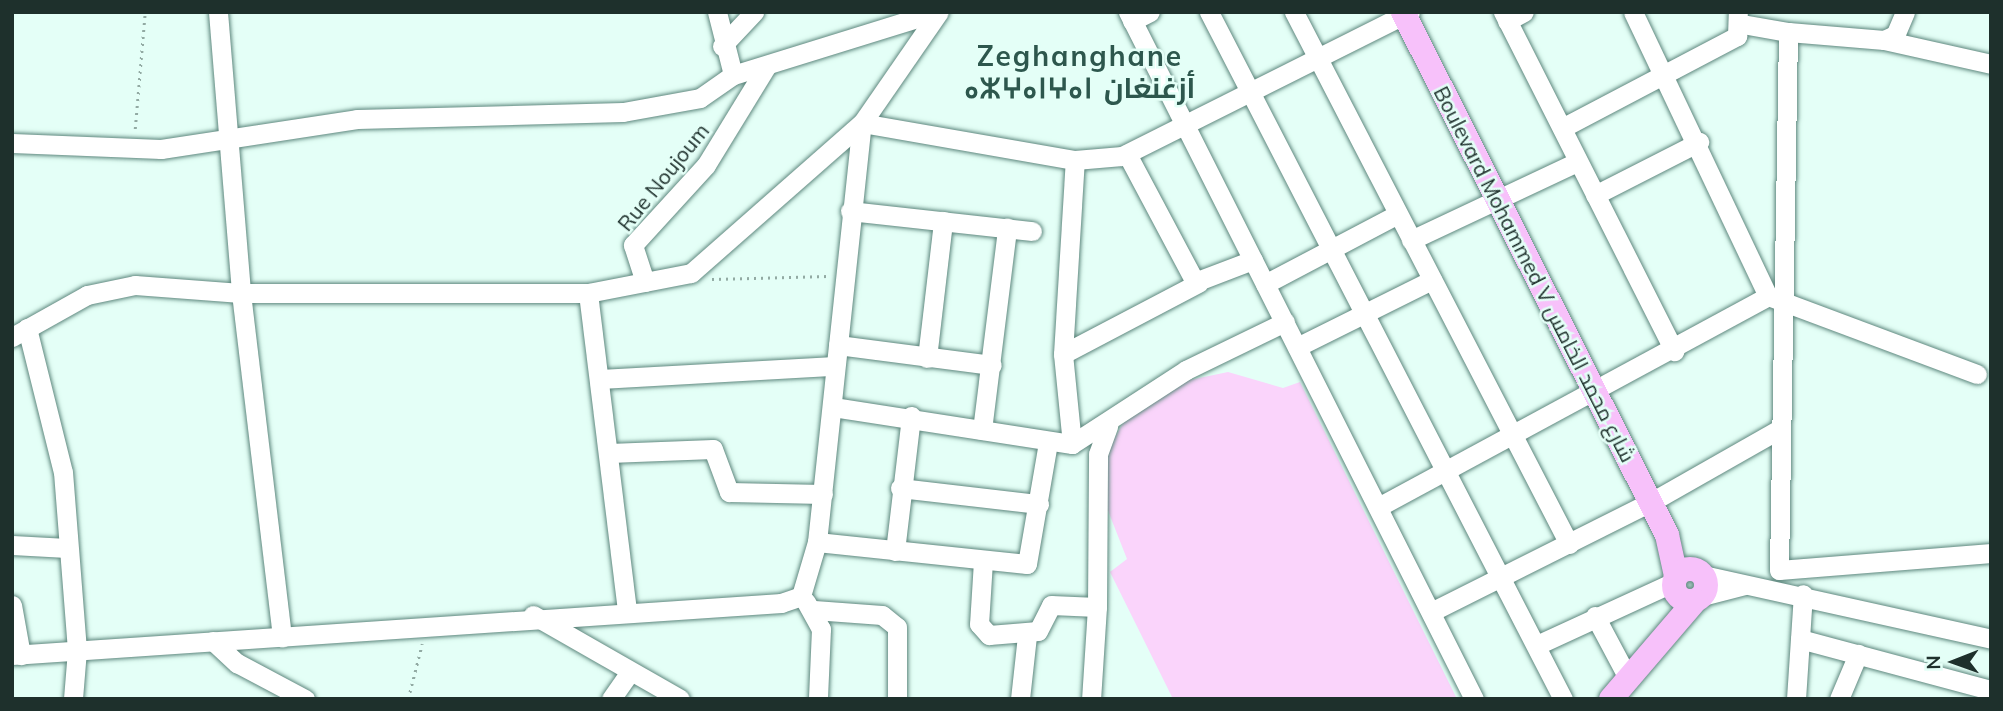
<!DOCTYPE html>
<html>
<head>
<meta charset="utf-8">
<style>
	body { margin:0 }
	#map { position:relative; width:2003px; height:711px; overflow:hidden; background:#e4fff7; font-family:Mulish,Cairo,"Noto Sans Tifinagh",sans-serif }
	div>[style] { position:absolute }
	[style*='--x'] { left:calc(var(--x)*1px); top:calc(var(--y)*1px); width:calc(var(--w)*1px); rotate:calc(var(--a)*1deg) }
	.green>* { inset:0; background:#fad4fb }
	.path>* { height:2.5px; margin-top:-1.25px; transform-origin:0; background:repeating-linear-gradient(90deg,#92aaa3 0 2px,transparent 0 7px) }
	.roads { filter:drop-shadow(0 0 2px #5e887e) drop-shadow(0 0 2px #5e887e) }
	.minor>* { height:19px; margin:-9.5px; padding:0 9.5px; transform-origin:9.5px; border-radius:9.5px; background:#fff }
	.major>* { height:24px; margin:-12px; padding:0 12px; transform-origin:12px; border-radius:12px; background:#f7c1fa }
	.major>.ring { margin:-12px; padding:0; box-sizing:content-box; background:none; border:24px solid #f7c1fa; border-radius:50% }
	span { translate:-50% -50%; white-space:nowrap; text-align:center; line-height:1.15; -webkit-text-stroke:5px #e4fff7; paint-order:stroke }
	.street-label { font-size:21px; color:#1e302c }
	.district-label { font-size:28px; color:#2d574d; font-weight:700; letter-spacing:2px }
	.frame { position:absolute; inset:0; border:14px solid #1e302c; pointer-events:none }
	.north { position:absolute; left:1919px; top:627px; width:70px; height:70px; -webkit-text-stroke:5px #e4fff7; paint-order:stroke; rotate:269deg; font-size:19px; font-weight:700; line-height:28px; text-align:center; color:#1e302c }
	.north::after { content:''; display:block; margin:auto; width:24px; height:32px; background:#1e302c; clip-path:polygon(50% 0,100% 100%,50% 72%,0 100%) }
</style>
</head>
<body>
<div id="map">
	<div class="green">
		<i style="clip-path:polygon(1228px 372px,1283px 388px,1300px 382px,1457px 699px,1173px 699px,1110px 572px,1127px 559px,1105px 503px,1107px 452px,1127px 416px,1185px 381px)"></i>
	</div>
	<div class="path">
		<i style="--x:135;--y:129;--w:117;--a:-85.1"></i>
		<i style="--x:712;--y:279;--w:116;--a:-1.5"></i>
		<i style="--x:408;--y:699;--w:57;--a:-75.7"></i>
	</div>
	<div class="roads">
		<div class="minor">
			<i style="--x:218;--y:12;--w:282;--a:85.3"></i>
			<i style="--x:241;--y:293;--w:347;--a:83.2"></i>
			<i style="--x:717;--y:12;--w:65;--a:75.7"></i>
			<i style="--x:1128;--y:12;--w:769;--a:63.27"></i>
			<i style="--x:1209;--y:12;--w:773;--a:62.74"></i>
			<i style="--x:1294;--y:12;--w:599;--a:62.66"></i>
			<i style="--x:1503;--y:12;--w:380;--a:63.2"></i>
			<i style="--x:1633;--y:12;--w:314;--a:64.6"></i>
			<i style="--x:1768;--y:296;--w:223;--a:20.5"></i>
			<i style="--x:1905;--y:12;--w:25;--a:113"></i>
			<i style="--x:1895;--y:35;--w:12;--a:156"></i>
			<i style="--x:1884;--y:40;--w:96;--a:-175.2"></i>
			<i style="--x:1788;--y:32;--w:538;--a:90.96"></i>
			<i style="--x:1779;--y:570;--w:213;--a:-4.6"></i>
			<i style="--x:1132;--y:21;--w:20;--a:-27"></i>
			<i style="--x:1507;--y:21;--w:19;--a:-28"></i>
			<i style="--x:1742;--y:24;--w:47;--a:9.9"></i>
			<i style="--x:1884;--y:40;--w:110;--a:12.6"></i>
			<i style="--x:722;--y:46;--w:47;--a:-46.7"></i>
			<i style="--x:862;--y:123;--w:216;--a:9.9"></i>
			<i style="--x:1075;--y:160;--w:47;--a:-4.9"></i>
			<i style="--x:1122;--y:156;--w:322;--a:-26.6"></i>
			<i style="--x:1562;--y:128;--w:198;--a:-27.7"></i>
			<i style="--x:1737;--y:36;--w:24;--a:-88"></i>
			<i style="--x:12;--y:143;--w:149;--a:2.3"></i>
			<i style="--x:161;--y:149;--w:198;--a:-8.7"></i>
			<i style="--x:357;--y:119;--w:266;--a:-1.5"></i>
			<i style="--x:623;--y:112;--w:78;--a:-10.3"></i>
			<i style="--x:700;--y:98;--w:40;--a:-34.9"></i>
			<i style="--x:733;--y:75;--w:214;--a:-17.2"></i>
			<i style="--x:1127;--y:154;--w:145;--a:62"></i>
			<i style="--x:1195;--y:282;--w:62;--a:-20.8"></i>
			<i style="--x:1595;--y:195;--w:117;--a:-27"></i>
			<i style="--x:850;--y:211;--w:183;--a:6.3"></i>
			<i style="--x:1411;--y:240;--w:183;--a:-25.2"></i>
			<i style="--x:645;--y:282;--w:39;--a:-108"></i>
			<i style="--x:633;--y:245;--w:108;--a:-47.6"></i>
			<i style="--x:706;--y:165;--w:115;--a:-58.5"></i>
			<i style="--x:1265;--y:284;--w:150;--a:-27.8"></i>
			<i style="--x:588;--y:293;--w:319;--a:83"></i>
			<i style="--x:27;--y:328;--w:148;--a:76"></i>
			<i style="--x:63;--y:472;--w:179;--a:85.5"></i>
			<i style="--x:77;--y:650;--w:49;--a:94.7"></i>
			<i style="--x:12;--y:337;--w:86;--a:-29.2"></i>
			<i style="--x:87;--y:295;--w:49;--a:-11.8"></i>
			<i style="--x:135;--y:285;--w:106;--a:4.3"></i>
			<i style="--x:241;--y:293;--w:347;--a:0"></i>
			<i style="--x:588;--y:293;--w:105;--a:-11"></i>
			<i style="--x:691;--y:273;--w:227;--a:-41.3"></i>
			<i style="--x:862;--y:123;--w:135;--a:-55.3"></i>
			<i style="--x:838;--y:345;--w:155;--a:7.4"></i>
			<i style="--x:1297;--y:347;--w:151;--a:-26.4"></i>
			<i style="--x:1063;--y:354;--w:153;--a:-27.7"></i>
			<i style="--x:927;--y:358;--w:138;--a:-83.3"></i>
			<i style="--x:600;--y:379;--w:235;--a:-3.2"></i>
			<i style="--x:833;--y:407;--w:242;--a:8.8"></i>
			<i style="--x:1072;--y:444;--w:136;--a:-33"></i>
			<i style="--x:1186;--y:370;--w:110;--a:-25.9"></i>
			<i style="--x:982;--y:430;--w:204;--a:-82.9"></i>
			<i style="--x:1072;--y:444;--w:90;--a:-95.7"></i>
			<i style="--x:1063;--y:354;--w:194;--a:-86.5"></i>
			<i style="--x:609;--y:453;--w:104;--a:-2.2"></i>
			<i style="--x:713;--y:449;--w:46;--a:69.6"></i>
			<i style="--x:729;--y:492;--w:94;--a:1.2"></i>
			<i style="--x:900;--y:488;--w:140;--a:6.6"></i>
			<i style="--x:1378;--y:507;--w:443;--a:-28.4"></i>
			<i style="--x:817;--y:542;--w:211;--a:6"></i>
			<i style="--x:1027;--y:564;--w:124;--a:-80.2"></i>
			<i style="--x:12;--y:545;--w:55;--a:3.1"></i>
			<i style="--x:895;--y:551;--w:136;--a:-83.2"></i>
			<i style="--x:983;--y:561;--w:63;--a:93.6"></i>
			<i style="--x:979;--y:624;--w:15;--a:48"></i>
			<i style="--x:989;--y:635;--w:49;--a:-4.7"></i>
			<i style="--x:1038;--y:631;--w:29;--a:-63"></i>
			<i style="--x:1051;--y:605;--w:46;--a:2.5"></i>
			<i style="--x:1097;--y:607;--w:92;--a:93.7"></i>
			<i style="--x:1703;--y:575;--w:295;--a:12.5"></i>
			<i style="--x:1702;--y:596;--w:44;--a:-14.3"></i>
			<i style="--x:806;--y:602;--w:31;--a:61"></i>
			<i style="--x:821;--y:629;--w:70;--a:92.5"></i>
			<i style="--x:12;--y:605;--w:51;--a:79.8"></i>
			<i style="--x:1097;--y:607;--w:153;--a:-89.6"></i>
			<i style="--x:1098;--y:454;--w:30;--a:-70"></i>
			<i style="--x:814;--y:610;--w:68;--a:4.2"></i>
			<i style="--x:882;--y:615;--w:19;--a:39"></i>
			<i style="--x:897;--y:627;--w:72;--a:90"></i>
			<i style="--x:1431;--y:612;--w:246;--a:-26.6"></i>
			<i style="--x:1651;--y:502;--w:146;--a:-29.6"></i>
			<i style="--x:533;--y:615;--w:169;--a:29.7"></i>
			<i style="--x:1595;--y:616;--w:70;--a:62"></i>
			<i style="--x:1800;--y:639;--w:198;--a:15"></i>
			<i style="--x:213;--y:641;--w:33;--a:43"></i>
			<i style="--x:237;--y:663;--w:77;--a:27.9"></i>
			<i style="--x:1537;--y:645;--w:151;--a:-24.7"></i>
			<i style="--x:12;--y:655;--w:771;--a:-3.87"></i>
			<i style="--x:781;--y:603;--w:21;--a:-19"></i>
			<i style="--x:801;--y:596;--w:56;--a:-73.5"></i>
			<i style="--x:817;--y:542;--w:421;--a:-83.9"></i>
			<i style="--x:611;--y:699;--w:33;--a:-55"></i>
			<i style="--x:1020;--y:699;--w:63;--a:-83.7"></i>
			<i style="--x:1796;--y:699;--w:105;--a:-86.2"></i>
			<i style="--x:1839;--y:699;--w:49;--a:-67.1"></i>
		</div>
		<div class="major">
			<i style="--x:1403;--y:12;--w:586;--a:63.22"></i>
			<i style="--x:1667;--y:535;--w:42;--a:77.6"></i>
			<i class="ring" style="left:1674px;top:569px;width:8px;height:8px"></i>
			<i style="--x:1611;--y:699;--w:130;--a:-49.4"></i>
		</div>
	</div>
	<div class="street-label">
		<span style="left:663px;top:177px;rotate:-51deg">Rue Noujoum</span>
		<span style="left:1535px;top:274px;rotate:63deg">Boulevard Mohammed V شارع محمد الخامس</span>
	</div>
	<div class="district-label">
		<span style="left:1080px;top:72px">Zeghanghane<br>ⴰⵣⵖⴰⵏⵖⴰⵏ أزغنغان</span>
	</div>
	<div class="frame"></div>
	<div class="north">N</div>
</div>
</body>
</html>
